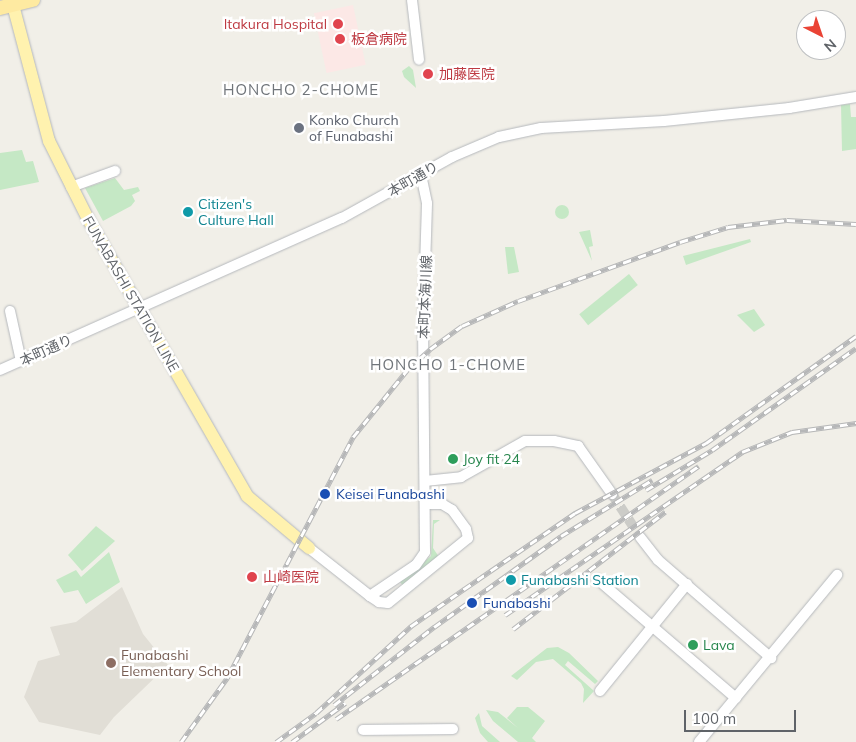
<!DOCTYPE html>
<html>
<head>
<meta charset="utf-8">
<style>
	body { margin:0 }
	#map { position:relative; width:856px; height:742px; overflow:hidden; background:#f1efe8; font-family:Mulish,"Noto Sans JP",sans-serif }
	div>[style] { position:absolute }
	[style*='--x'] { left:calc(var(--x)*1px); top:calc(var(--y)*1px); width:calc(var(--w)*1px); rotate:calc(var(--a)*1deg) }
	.education>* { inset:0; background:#e1ded6 }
	.medical>* { inset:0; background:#fce8e6; transform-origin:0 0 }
	.green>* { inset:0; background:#c5e8c5; transform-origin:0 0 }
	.round { border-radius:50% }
	.tertiary-tunnel>* { height:10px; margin-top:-5px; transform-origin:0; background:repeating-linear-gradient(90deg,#ccccc8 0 10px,transparent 0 15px) }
	.roads { filter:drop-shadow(0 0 1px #b5b8bc) drop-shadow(0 0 1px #b5b8bc) }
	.tertiary>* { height:10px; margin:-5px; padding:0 5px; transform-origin:5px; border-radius:5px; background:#fff }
	.primary>* { height:12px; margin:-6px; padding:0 6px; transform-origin:6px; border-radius:6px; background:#fff2af }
	.trunk>* { height:14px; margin:-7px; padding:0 7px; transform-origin:7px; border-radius:7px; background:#feeaa1 }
	.rail>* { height:4.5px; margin-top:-2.25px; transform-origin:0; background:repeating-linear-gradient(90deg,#fff 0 8px,#b6b7b8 0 16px); box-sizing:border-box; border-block:1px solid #b6b7b8 }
	.dots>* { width:14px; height:14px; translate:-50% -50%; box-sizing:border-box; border:2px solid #fff; border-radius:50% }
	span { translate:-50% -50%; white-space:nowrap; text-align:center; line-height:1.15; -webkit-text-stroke:5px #fff; paint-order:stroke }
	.health-label { font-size:14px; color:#be3a42 }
	.right { translate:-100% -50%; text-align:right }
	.left { translate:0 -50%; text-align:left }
	.worship-label { font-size:14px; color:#5b616d }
	.street-label { font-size:14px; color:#5f6368 }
	.culture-label { font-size:14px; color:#0d838f }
	.leisure-label { font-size:14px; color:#27864d }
	.transit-label { font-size:14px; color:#164399 }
	.education-label { font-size:14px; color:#785e54 }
	.neighbourhood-label { font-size:15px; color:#70757a; letter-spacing:1px }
	.north { position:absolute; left:796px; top:10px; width:50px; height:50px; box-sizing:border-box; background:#fff; border:1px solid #bfc1c3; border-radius:50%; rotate:139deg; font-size:14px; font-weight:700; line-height:20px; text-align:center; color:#5f6368 }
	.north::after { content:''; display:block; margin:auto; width:18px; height:22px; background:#ea4335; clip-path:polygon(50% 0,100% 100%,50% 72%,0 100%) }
	.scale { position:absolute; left:684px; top:710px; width:112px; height:22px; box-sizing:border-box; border:2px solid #5f6368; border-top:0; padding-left:6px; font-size:15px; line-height:18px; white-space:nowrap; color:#5f6368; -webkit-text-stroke:4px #fff; paint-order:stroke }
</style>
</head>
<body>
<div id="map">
	<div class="education">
		<i style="clip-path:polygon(122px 587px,143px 634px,168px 665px,114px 717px,100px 735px,39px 722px,24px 697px,38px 661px,60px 655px,50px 627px,76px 622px)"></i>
	</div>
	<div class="medical">
		<i style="left:353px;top:5px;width:61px;height:40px;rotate:78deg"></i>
	</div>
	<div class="green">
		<i style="clip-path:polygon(409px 66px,413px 70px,416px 88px,404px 77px,402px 71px)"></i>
		<i style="clip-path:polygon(850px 104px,851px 117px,856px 117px,856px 149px,842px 151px,841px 105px)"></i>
		<i style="clip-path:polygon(22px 150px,26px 162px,33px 161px,39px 182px,0 190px,0 153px)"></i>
		<i style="clip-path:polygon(115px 178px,124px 190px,138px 187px,140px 191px,132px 195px,135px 201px,131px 206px,103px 221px,85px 188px)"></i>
		<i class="round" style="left:555px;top:205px;width:14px;height:14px"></i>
		<i style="clip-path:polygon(590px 230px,593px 246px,589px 247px,592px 261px,579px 232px)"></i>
		<i style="clip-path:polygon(750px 239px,751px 242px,686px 265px,683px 256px)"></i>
		<i style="clip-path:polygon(505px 247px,514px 247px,519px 272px,508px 274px)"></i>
		<i style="left:629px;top:274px;width:14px;height:64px;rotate:51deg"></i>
		<i style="clip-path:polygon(754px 309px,765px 325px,754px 332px,737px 315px)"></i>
		<i style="clip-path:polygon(433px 520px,440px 520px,434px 524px,433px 548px,439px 557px,419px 571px,404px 587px,400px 582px,431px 556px)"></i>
		<i style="clip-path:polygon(96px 526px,115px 541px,82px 571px,68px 555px)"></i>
		<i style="clip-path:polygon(109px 552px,120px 582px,86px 604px,78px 590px,64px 593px,56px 580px,76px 570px,81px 577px)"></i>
		<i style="clip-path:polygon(558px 647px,569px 653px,598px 681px,595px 684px,568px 661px,565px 665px,594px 691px,583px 703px,584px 689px,581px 683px,553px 659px,536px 662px,517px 680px,511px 676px,547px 648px)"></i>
		<i style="clip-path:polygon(517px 707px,528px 707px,545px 721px,532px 738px,536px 742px,518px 742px,493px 721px,486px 710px,498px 712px,518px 728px,507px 718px)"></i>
		<i style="clip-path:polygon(479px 713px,482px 726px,500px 742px,488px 742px,480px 733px,475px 718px)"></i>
	</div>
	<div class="tertiary-tunnel">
		<i style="--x:612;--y:494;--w:51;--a:56.9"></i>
	</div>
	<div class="roads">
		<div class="tertiary">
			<i style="--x:412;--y:0;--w:60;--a:83.3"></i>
			<i style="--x:71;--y:187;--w:47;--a:-20"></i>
			<i style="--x:10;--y:311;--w:51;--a:77.6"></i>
			<i style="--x:0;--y:370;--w:374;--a:-24"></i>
			<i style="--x:342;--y:218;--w:126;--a:-29"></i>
			<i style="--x:452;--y:157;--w:51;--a:-23.1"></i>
			<i style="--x:499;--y:137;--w:43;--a:-12.1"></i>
			<i style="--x:541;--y:128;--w:123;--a:-3.3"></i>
			<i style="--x:664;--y:121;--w:126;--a:-5.9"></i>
			<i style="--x:789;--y:108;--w:68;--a:-9.3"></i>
			<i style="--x:425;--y:481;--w:36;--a:-6"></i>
			<i style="--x:461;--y:477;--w:73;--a:-29.4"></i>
			<i style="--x:525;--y:441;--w:29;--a:0"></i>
			<i style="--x:554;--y:441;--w:25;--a:12"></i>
			<i style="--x:578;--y:446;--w:59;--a:54.7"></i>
			<i style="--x:640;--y:537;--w:29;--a:52"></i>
			<i style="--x:658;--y:560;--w:150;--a:40.9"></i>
			<i style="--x:309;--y:548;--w:78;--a:38.2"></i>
			<i style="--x:370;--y:596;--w:11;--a:34"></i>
			<i style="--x:379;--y:602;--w:9;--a:6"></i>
			<i style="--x:388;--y:603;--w:103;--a:-39.1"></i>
			<i style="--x:468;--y:538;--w:9;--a:-103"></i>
			<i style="--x:466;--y:529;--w:24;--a:-126"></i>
			<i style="--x:452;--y:510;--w:12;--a:-149"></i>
			<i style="--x:442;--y:504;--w:16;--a:180"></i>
			<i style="--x:597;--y:579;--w:183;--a:40.6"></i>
			<i style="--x:370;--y:596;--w:55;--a:-34"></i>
			<i style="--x:416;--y:565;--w:16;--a:-55"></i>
			<i style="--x:425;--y:552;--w:221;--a:-90.5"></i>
			<i style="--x:423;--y:331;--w:128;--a:-88.2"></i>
			<i style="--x:427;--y:203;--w:29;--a:-102"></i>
			<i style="--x:600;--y:691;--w:138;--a:-50.9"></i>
			<i style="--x:363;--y:730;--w:90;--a:-0.6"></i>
			<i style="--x:699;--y:742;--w:217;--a:-50.4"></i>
		</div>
		<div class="primary">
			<i style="--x:13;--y:5;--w:141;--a:75.2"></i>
			<i style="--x:49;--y:141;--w:87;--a:63.4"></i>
			<i style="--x:88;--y:219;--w:319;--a:60.1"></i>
			<i style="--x:247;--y:496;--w:81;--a:40"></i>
		</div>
		<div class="trunk">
			<i style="--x:0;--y:8;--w:34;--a:-14"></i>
		</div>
	</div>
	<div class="rail">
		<i style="--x:646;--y:490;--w:77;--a:-31.2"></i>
		<i style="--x:712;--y:450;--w:176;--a:-35.3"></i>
		<i style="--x:505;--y:615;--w:288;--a:-34.5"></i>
		<i style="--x:742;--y:452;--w:54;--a:-21.8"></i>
		<i style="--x:792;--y:432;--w:65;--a:-8"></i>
		<i style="--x:513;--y:629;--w:192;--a:-37.6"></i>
		<i style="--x:334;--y:705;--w:127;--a:-38"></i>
		<i style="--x:434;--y:627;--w:156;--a:-35.6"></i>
		<i style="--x:561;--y:536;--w:107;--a:-31.6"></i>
		<i style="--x:336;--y:719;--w:442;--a:-34.9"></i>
		<i style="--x:181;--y:742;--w:79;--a:-54.3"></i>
		<i style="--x:227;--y:678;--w:272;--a:-62.4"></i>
		<i style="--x:353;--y:437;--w:86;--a:-51.1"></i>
		<i style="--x:407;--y:370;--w:31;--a:-42"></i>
		<i style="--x:430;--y:349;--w:39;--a:-36"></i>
		<i style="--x:462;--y:326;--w:61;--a:-24.1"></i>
		<i style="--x:518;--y:301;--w:172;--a:-20"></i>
		<i style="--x:680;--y:242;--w:50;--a:-17.4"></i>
		<i style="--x:728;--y:227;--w:59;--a:-6.8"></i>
		<i style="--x:787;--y:220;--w:69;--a:3.3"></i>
		<i style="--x:276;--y:742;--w:49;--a:-35.9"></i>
		<i style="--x:316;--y:713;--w:129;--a:-42.5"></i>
		<i style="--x:411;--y:626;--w:65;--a:-34.9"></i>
		<i style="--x:464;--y:589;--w:135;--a:-34.4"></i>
		<i style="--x:575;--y:513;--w:149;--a:-28.1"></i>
		<i style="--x:706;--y:443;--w:184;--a:-35.5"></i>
		<i style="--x:292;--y:742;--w:66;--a:-36.3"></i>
	</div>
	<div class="dots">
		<i style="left:338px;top:24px;background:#e0444e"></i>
		<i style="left:340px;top:39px;background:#e0444e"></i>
		<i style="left:428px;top:74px;background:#e0444e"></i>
		<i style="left:299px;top:128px;background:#6b7280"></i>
		<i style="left:188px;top:212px;background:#0f9aa8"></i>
		<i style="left:453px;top:459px;background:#2e9e5b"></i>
		<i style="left:325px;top:494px;background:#1a4fb4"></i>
		<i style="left:252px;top:577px;background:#e0444e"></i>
		<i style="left:511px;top:580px;background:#0f9aa8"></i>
		<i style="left:472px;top:603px;background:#1a4fb4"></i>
		<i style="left:693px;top:645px;background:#2e9e5b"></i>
		<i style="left:111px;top:663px;background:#8d6e63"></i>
	</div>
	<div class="health-label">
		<span class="right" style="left:327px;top:24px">Itakura Hospital</span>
		<span class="left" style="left:351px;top:39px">板倉病院</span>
		<span class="left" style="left:439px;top:74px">加藤医院</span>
		<span class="left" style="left:263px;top:577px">山崎医院</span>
	</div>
	<div class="worship-label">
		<span class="left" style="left:309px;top:128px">Konko Church<br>of Funabashi</span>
	</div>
	<div class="street-label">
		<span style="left:413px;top:179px;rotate:-30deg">本町通り</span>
		<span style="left:131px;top:294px;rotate:60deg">FUNABASHI STATION LINE</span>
		<span style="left:425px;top:297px;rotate:-88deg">本町本海川線</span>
		<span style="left:46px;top:350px;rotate:-24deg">本町通り</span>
	</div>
	<div class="culture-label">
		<span class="left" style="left:198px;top:212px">Citizen's<br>Culture Hall</span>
		<span class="left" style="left:521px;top:580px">Funabashi Station</span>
	</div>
	<div class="leisure-label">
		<span class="left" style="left:463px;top:459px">Joy fit 24</span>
		<span class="left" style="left:703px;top:645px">Lava</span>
	</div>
	<div class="transit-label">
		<span class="left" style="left:336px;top:494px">Keisei Funabashi</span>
		<span class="left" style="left:483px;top:603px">Funabashi</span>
	</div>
	<div class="education-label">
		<span class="left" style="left:121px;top:663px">Funabashi<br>Elementary School</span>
	</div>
	<div class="neighbourhood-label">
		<span style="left:301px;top:90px">HONCHO 2-CHOME</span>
		<span style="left:448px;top:365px">HONCHO 1-CHOME</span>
	</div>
	<div class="north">N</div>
	<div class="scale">100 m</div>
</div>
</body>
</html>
